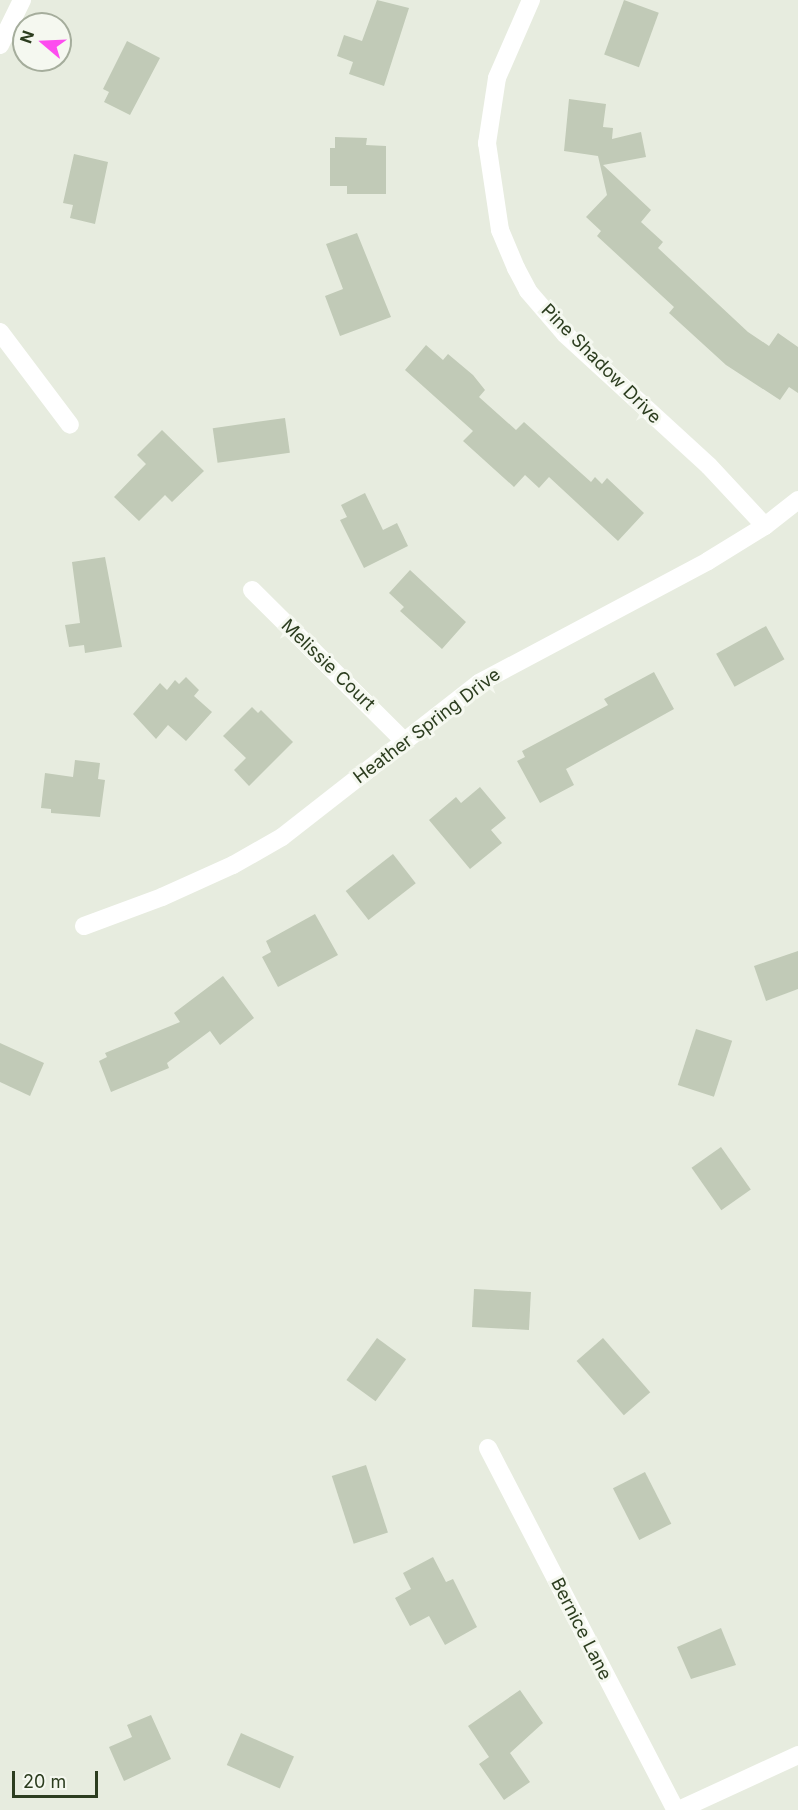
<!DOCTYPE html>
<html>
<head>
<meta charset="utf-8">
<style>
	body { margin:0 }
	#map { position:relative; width:798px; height:1810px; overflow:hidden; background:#e7ecdf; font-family:Inter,sans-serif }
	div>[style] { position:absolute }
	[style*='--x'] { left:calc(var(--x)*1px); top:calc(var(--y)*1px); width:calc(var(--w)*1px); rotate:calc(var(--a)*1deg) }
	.building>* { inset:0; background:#c1cab7; transform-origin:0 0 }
	.street>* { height:18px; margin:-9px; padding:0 9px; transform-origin:9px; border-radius:9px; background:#fff }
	span { translate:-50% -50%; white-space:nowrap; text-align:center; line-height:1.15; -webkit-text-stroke:6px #f5f8f0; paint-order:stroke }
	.street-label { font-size:18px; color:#2c3d1f }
	.north { position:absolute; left:12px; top:12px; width:60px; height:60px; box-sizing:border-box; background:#f5f8f0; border:2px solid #a5ad9c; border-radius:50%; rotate:289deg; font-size:16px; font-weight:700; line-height:24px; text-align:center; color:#2c3d1f }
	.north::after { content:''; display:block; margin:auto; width:21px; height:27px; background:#fd4cef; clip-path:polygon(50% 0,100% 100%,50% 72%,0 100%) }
	.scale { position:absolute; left:12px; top:1771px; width:86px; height:27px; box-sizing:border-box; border:3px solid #2c3d1f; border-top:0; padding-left:8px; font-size:18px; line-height:21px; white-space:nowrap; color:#2c3d1f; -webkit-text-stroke:4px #f5f8f0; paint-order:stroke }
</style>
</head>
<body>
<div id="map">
	<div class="building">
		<i style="clip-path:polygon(377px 0,409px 8px,384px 86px,349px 74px,353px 62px,337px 56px,344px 35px,362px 41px)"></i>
		<i style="left:624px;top:0;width:37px;height:58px;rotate:20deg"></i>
		<i style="clip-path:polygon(127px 41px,160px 58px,130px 115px,104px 102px,109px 92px,103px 89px)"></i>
		<i style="clip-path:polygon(569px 99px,606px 104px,603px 127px,613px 128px,612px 139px,641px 132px,646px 157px,603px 165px,651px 210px,641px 222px,663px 242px,658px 248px,748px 332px,769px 346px,778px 333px,798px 347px,798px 393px,789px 387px,780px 400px,726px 365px,669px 313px,674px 307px,597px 236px,601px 231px,586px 217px,607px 195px,598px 156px,564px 151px)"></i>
		<i style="clip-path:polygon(335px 137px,367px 138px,366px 145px,386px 146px,386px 194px,347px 194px,347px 186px,330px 186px,330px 148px,335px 148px)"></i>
		<i style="clip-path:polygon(74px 154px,108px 162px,95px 224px,70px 218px,73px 205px,63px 203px)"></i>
		<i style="clip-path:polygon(357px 233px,391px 317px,340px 336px,325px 296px,343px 289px,326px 244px)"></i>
		<i style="clip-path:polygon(426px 345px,443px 360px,448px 354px,473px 375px,485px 390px,479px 397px,516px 430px,524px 422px,591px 482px,595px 477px,602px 484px,607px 478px,644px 513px,618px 541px,549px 477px,539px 488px,525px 475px,514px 487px,463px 441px,473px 431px,405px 370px)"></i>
		<i style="left:285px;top:418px;width:35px;height:73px;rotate:82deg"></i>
		<i style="clip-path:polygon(162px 430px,204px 471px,172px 502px,165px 495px,139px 521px,114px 497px,146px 464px,137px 455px)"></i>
		<i style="clip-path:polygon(365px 493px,383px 530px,397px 523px,408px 546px,364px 568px,340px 520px,347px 517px,341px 505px)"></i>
		<i style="clip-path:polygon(105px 557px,122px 647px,85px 653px,84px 645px,69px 647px,65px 625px,80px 623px,72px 562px)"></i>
		<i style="clip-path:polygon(410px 570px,466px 622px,442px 649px,400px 611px,404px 607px,389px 593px)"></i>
		<i style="left:766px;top:626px;width:38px;height:57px;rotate:61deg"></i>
		<i style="clip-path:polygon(654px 672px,674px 709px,566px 769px,574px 785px,540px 803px,517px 761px,525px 757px,522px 751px,608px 705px,604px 699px)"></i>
		<i style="clip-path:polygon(186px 677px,199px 690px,194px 696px,212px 712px,186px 741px,168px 725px,156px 739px,133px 714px,160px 683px,167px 690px,175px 680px,179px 684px)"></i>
		<i style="clip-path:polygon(252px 707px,258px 713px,261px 710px,293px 742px,249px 786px,234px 770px,246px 758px,223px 736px)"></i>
		<i style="clip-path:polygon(75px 760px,100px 763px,98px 779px,105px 780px,100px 817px,51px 813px,51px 809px,41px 808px,45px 773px,73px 777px)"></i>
		<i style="clip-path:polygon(480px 787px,506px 818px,491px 830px,502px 843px,470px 869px,429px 820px,456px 797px,461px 803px)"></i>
		<i style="left:393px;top:854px;width:37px;height:60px;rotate:52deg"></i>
		<i style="clip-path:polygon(315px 914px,338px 955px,278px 987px,262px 957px,271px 952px,266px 941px)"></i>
		<i style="clip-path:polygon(798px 951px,798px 989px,766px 1001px,754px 966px)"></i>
		<i style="clip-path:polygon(223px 976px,254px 1018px,220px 1045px,210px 1031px,167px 1063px,169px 1068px,111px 1092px,99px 1061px,107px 1057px,105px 1053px,180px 1022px,174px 1013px)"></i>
		<i style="left:696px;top:1029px;width:38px;height:59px;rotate:18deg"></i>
		<i style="clip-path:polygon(0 1043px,44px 1063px,30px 1096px,0 1082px)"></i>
		<i style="left:721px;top:1147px;width:52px;height:36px;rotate:55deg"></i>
		<i style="left:474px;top:1289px;width:57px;height:38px;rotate:3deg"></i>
		<i style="left:377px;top:1338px;width:36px;height:52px;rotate:36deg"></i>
		<i style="left:603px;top:1338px;width:72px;height:35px;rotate:49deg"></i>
		<i style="left:366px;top:1465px;width:71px;height:36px;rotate:72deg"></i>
		<i style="left:645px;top:1472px;width:58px;height:36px;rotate:63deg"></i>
		<i style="clip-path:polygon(433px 1557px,446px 1582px,453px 1579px,477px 1627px,445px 1645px,429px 1616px,410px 1626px,395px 1598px,411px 1589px,403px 1573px)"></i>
		<i style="clip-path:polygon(721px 1628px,736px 1665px,691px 1679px,677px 1647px)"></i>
		<i style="clip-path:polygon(520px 1690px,543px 1723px,510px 1753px,530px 1782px,504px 1800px,479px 1764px,489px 1757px,468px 1726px)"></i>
		<i style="clip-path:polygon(151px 1715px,171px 1759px,124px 1781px,109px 1747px,132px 1737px,127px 1725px)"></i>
		<i style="left:241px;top:1733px;width:58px;height:35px;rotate:24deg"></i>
	</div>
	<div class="street">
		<i style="--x:531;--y:0;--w:85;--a:113.6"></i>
		<i style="--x:497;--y:78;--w:66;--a:98.7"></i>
		<i style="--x:487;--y:143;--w:88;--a:81.5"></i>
		<i style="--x:500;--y:230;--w:41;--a:67.2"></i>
		<i style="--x:516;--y:268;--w:26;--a:62"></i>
		<i style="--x:528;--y:291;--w:57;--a:49.3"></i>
		<i style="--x:565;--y:334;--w:195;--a:42.5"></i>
		<i style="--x:709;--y:466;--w:82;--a:47"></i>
		<i style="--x:0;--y:45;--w:50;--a:-63.9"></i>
		<i style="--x:0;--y:332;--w:116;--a:53"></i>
		<i style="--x:252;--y:590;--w:213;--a:44.8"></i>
		<i style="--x:84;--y:926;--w:83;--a:-20.4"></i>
		<i style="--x:162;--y:897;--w:78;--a:-24.3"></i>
		<i style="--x:233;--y:865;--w:56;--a:-29.7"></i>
		<i style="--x:282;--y:837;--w:250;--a:-38"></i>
		<i style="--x:479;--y:683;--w:259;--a:-28"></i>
		<i style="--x:708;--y:561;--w:67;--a:-31.6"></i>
		<i style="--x:765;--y:526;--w:42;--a:-38.2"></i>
		<i style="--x:488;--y:1448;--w:408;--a:62.6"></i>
		<i style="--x:679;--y:1810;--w:131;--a:-24.8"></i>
	</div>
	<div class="street-label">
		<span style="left:601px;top:364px;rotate:45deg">Pine Shadow Drive</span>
		<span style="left:328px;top:665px;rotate:44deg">Melissie Court</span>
		<span style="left:427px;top:726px;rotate:-37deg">Heather Spring Drive</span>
		<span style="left:581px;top:1629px;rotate:63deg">Bernice Lane</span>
	</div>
	<div class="north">N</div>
	<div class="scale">20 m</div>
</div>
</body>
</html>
